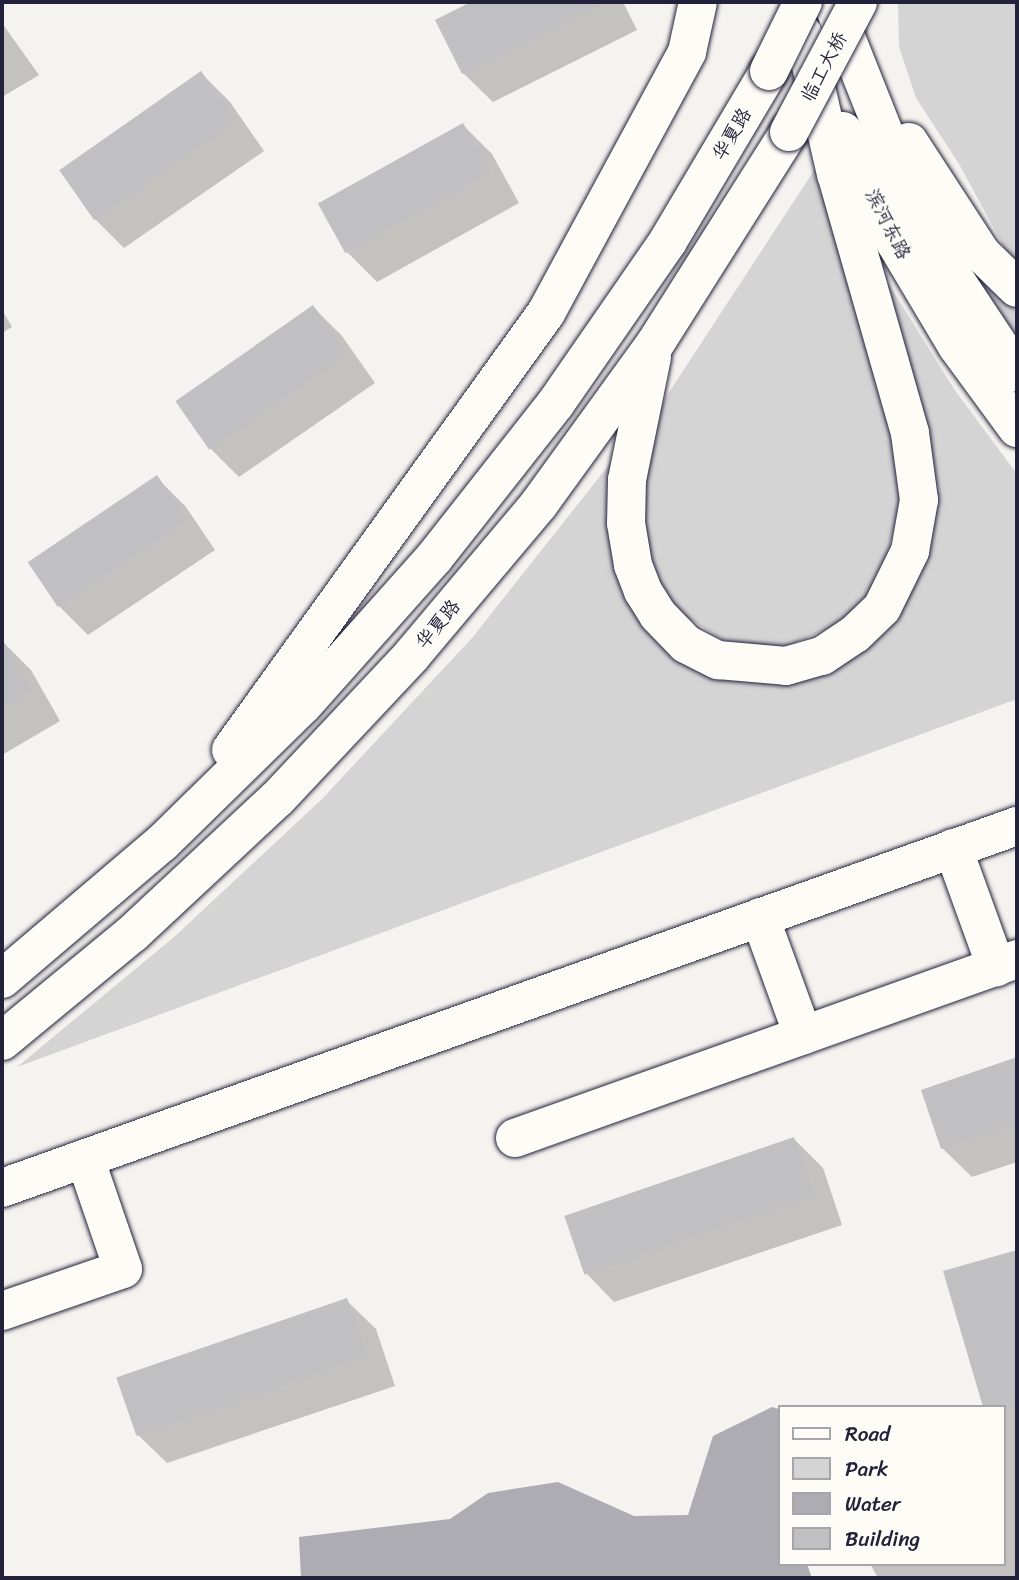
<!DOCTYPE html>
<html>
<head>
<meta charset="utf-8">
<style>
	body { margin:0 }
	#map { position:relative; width:1019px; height:1580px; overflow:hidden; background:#f4f3ef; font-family:Sriracha,"LXGW WenKai TC",sans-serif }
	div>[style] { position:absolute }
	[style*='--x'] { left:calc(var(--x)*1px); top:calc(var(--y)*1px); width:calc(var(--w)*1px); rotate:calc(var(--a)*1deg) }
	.green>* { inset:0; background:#d5d4d5 }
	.water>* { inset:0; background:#acacb2 }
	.shadow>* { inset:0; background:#0003 }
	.building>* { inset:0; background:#c0bfc2; transform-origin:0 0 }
	.roads { filter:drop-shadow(0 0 2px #22223b) drop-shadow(0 0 2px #22223b) }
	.minor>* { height:38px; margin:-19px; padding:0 19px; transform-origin:19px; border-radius:19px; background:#fdfcf7 }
	.major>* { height:38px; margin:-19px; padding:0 19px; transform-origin:19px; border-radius:19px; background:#fdfcf7 }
	.bridges { filter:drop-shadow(0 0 2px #22223b) drop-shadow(0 0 2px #22223b) }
	.major-bridge>* { height:38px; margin:-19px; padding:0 19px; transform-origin:19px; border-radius:19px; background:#fdfcf7 }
	span { translate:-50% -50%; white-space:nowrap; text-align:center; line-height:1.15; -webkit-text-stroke:7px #fdfcf7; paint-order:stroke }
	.street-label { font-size:19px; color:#22223b }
	.frame { position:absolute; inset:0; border:4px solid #22223b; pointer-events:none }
	.legend { position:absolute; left:778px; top:1405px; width:228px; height:161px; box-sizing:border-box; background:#fdfcf7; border:2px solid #a5a5ac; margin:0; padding:9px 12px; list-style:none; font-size:21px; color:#22223b }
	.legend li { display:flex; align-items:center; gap:14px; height:35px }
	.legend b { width:35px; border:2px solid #a5a5ac }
</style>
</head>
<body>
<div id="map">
	<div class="green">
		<i style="clip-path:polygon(898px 2px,1017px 2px,1017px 271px,959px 164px,916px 98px,899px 47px)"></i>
		<i style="clip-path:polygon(815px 169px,887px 392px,903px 491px,882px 576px,859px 610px,830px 628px,788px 645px,758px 650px,727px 642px,675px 610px,654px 573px,645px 538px,642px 486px,664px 400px)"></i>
		<i style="clip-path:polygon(956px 257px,1017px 310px,1017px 345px)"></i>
		<i style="clip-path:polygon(888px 283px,954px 389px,1017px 474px,1017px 699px,17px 1067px,174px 937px,322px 799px,472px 638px,612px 461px,663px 644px,857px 654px,889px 629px,910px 594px,879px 286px)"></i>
	</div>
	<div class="water">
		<i style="clip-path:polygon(772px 1407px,779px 1409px,779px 1564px,807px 1564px,812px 1578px,301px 1578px,299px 1537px,450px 1519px,488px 1493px,558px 1482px,634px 1516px,688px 1515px,713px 1436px)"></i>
	</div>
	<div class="shadow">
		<i style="clip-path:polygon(475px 2px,623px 2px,637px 30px,493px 102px,463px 73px,437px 21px)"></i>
		<i style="clip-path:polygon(2px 23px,39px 75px,2px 97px)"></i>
		<i style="clip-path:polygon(201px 73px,230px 102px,264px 151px,124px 248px,95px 219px)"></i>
		<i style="clip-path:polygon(463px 125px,492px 154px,519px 203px,377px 282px,347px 252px)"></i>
		<i style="clip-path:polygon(313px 307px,342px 336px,375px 383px,239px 477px,210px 448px)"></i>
		<i style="clip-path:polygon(2px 310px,12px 327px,2px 333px)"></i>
		<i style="clip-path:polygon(156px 477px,186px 507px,215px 550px,88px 635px,59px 606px)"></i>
		<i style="clip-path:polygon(2px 641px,31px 670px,60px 721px,2px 755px)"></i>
		<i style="clip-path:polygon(1017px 1059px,1017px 1162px,972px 1177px,942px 1148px,923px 1091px)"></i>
		<i style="clip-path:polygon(794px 1139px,823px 1168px,842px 1225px,614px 1302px,585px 1272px,566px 1216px)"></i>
		<i style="clip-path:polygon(1017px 1252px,1017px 1578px,878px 1578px,870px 1564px,1003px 1564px,1003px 1407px,946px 1273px)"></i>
		<i style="clip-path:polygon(346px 1300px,376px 1329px,395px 1386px,167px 1463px,137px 1434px)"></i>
	</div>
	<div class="building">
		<i style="clip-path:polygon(471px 2px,606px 2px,462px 74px,435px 20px)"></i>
		<i style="left:201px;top:71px;width:61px;height:173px;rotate:55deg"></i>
		<i style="left:463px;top:123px;width:57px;height:166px;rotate:61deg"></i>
		<i style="left:313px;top:305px;width:59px;height:168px;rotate:55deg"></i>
		<i style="left:157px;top:475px;width:54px;height:156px;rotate:56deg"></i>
		<i style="clip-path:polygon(2px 639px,32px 691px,2px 709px)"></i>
		<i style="clip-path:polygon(1017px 1057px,1017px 1123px,941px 1149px,921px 1090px)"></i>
		<i style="left:794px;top:1137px;width:62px;height:243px;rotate:71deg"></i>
		<i style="clip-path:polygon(1017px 1250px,1017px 1407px,983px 1407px,943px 1271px)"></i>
		<i style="left:347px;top:1298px;width:62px;height:244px;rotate:71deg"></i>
	</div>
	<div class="roads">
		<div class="minor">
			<i style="--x:953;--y:848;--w:127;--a:70.1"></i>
			<i style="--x:760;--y:917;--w:126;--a:70"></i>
			<i style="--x:515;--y:1138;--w:533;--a:-19.62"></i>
			<i style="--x:2;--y:1311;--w:128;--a:-19.1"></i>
			<i style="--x:123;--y:1269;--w:117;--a:-108.9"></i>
		</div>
		<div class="major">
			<i style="--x:832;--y:2;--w:165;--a:68.3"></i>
			<i style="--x:893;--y:155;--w:117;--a:64.7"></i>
			<i style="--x:943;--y:261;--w:134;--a:56.5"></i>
			<i style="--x:843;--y:131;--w:123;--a:64.9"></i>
			<i style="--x:895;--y:242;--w:121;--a:59.2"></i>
			<i style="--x:957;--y:346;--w:102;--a:53.8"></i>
			<i style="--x:909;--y:142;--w:132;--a:57"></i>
			<i style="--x:981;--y:253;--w:50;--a:44.2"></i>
			<i style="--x:652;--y:357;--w:126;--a:101.5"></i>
			<i style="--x:627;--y:480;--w:43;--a:91.3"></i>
			<i style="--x:626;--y:523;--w:43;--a:80.5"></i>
			<i style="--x:633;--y:565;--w:28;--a:69"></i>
			<i style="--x:643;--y:591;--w:28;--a:58"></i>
			<i style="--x:658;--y:615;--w:40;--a:46"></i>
			<i style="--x:686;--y:644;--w:36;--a:27"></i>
			<i style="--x:718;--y:660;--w:68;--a:5"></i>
			<i style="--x:786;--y:666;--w:37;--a:-16"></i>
			<i style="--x:822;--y:656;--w:40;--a:-34"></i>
			<i style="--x:855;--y:634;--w:37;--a:-44"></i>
			<i style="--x:882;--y:608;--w:64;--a:-63.8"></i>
			<i style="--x:910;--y:551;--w:52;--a:-80"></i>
			<i style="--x:919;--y:500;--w:68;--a:-97.7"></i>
			<i style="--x:910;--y:433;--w:269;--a:-105.9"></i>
			<i style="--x:836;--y:174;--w:143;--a:-103"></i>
			<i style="--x:231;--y:750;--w:539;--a:-54.22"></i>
			<i style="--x:546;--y:313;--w:297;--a:-61.6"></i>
			<i style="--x:687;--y:52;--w:51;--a:-77.6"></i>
			<i style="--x:2;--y:979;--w:210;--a:-40.4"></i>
			<i style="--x:162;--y:843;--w:197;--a:-44.4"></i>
			<i style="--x:303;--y:705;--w:197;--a:-48.3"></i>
			<i style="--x:434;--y:558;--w:197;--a:-51.8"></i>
			<i style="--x:556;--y:403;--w:197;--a:-55.3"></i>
			<i style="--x:668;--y:241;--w:198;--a:-59.3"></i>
			<i style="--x:2;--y:1041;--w:168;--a:-39.5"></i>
			<i style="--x:132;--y:934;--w:198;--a:-43"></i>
			<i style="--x:277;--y:799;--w:197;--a:-46.8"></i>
			<i style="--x:412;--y:655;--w:197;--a:-49.9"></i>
			<i style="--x:539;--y:504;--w:198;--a:-54.1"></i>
			<i style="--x:655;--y:344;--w:251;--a:-57.7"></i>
			<i style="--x:2;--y:1188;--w:1078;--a:-19.63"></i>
		</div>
	</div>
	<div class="bridges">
		<div class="major-bridge">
			<i style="--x:769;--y:71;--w:77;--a:-63.8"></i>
			<i style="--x:789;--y:132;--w:147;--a:-62"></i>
		</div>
	</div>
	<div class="street-label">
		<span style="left:824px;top:67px;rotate:-62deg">临工大桥</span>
		<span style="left:732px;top:134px;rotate:-59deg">华夏路</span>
		<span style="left:888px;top:224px;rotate:63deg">滨河东路</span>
		<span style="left:438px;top:624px;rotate:-50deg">华夏路</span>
	</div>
	<div class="frame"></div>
	<ul class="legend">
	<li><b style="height:9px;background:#fdfcf7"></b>Road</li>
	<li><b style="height:19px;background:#d5d4d5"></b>Park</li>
	<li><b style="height:19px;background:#acacb2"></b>Water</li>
	<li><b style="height:19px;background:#c0bfc2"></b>Building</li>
	</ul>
</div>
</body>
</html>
